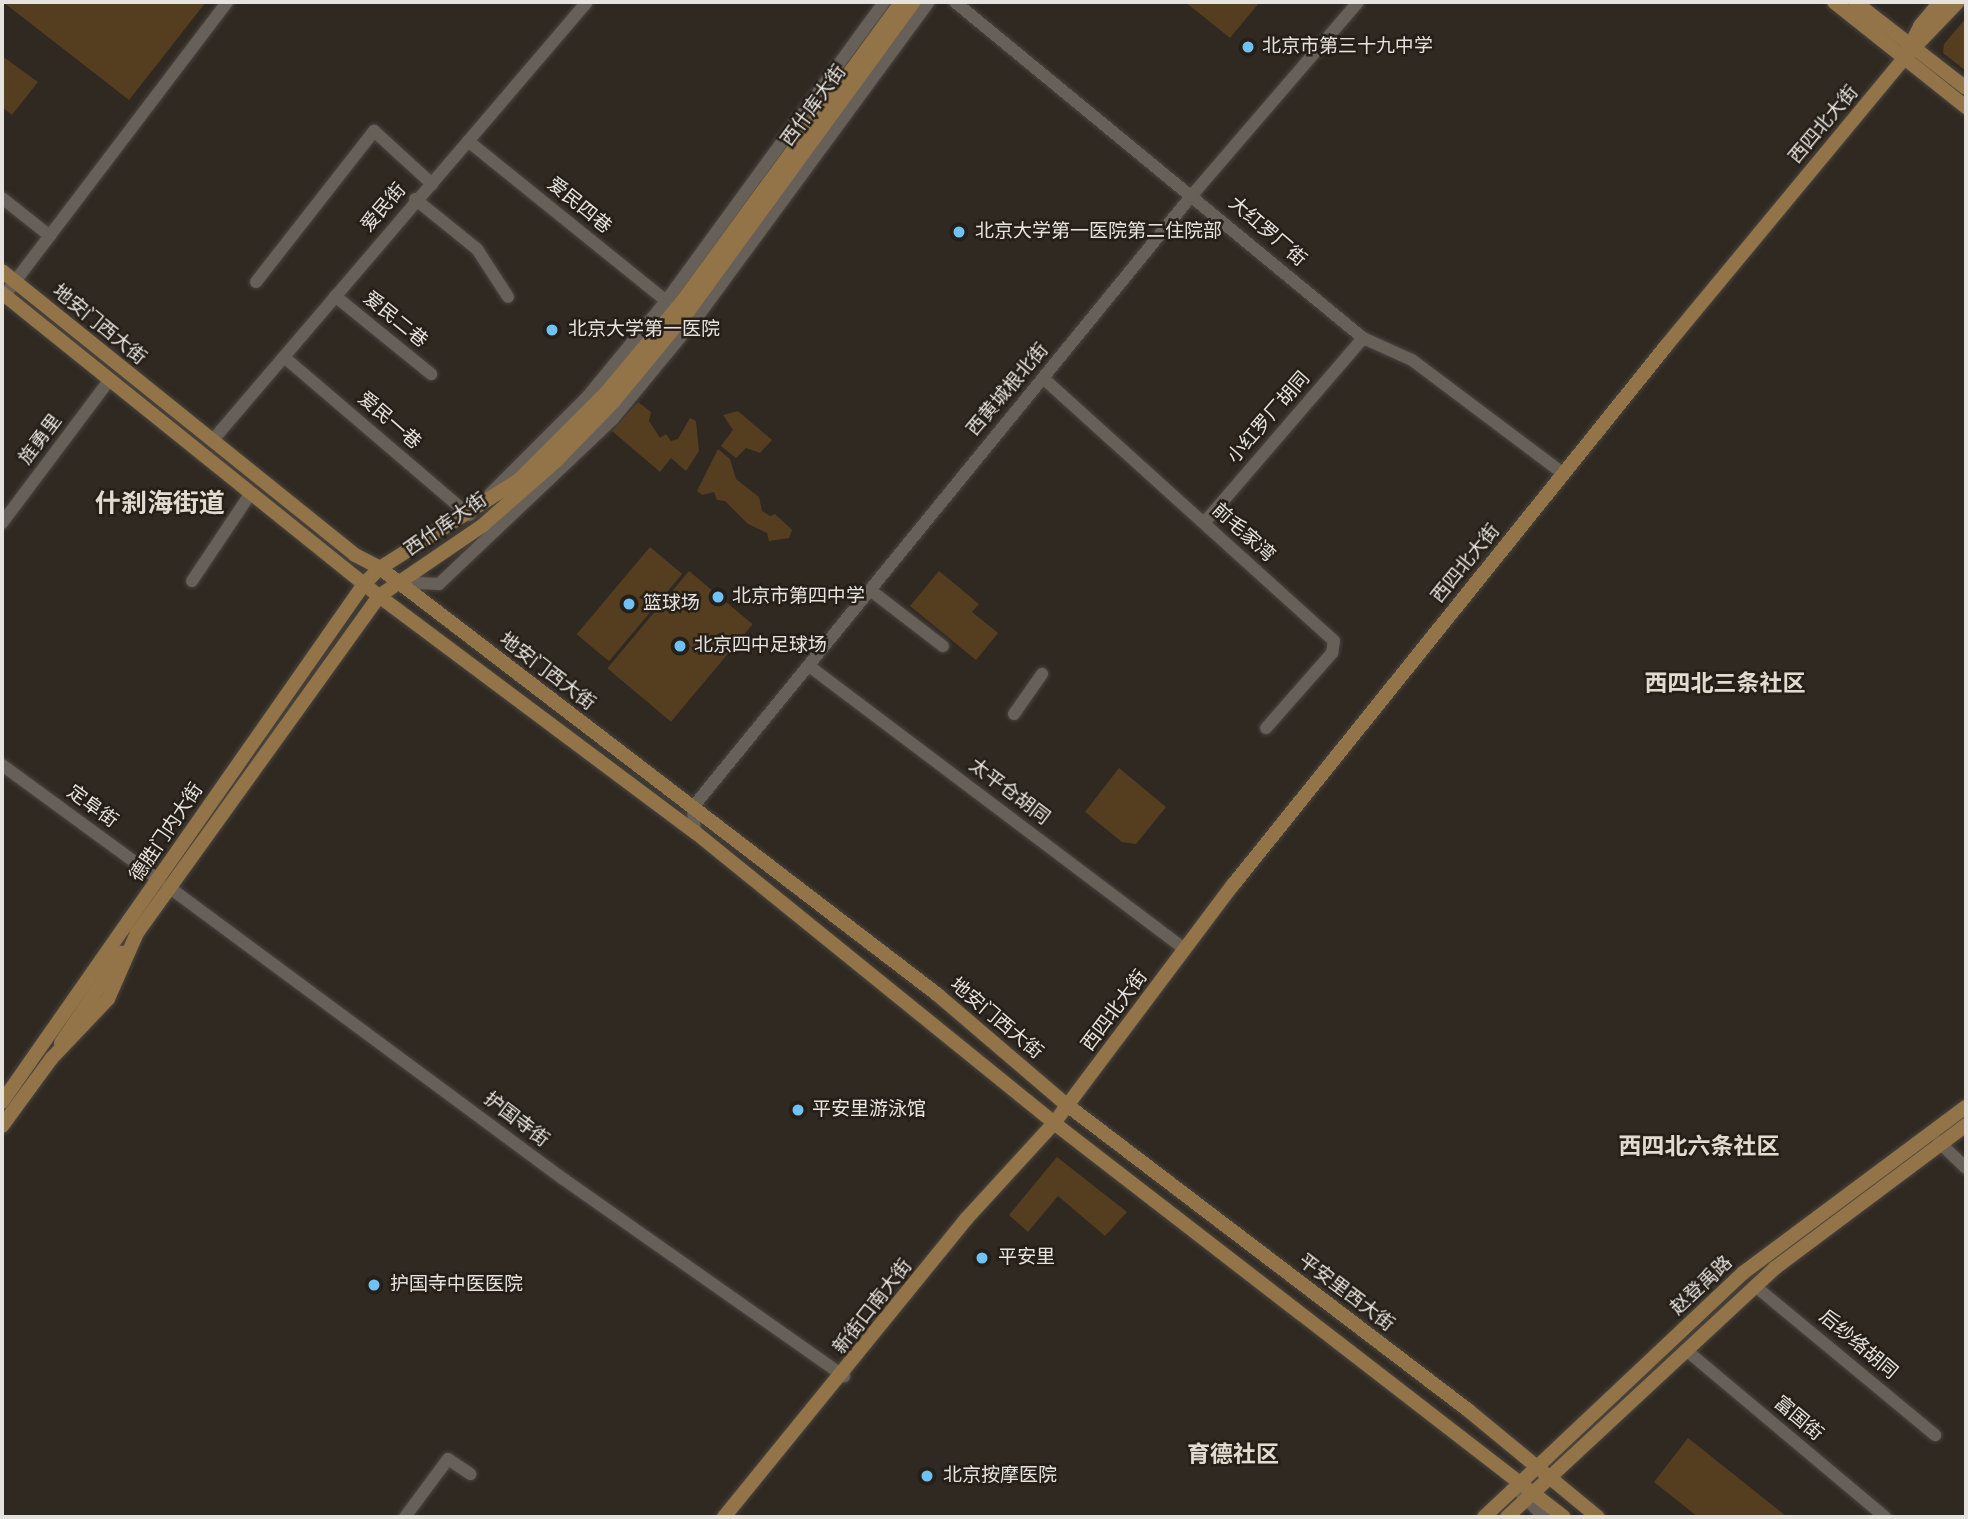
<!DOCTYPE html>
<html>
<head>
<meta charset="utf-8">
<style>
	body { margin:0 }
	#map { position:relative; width:1968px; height:1519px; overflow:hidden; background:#2f2922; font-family:Signika,"Noto Sans SC",sans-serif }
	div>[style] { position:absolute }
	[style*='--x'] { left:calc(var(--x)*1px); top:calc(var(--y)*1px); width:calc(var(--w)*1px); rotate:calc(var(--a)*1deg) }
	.green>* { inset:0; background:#553e20; transform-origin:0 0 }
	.roads { filter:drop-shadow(0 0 2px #49443e) drop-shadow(0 0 2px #49443e) }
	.minor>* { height:12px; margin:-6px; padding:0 6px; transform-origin:6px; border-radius:6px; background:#676058 }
	.major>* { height:14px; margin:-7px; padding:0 7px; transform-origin:7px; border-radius:7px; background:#937348 }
	.dots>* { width:19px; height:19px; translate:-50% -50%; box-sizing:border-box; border:4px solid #251f18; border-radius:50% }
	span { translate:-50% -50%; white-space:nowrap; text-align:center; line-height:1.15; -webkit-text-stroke:5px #251f18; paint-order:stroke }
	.poi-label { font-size:19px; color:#e6e2de }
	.left { translate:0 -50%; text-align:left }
	.street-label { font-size:19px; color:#e6e2de }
	.quarter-label { font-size:23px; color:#e2dbd1; font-weight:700 }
	.district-label { font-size:26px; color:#e2dbd1; font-weight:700 }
	.frame { position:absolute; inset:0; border:4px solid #e6e2de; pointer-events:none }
</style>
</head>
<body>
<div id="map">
	<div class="green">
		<i style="clip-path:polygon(3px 2px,206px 2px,129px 100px)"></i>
		<i style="clip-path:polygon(1185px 2px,1255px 2px,1258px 4px,1230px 38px)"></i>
		<i style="clip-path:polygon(1966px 18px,1966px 71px,1943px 53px,1944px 44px)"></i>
		<i style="clip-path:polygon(2px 56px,38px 82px,12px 115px,2px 107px)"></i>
		<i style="clip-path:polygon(638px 402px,651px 412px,649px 421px,660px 438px,666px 434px,671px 441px,678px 439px,690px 418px,696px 421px,699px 451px,686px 471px,671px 458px,660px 472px,612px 431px)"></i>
		<i style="clip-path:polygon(738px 411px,772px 440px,760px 453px,746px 448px,736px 458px,721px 446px,733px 430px,723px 415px)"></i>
		<i style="clip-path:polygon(718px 449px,730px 459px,736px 479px,759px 497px,762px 511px,770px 516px,775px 514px,792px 530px,789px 538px,769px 541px,767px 533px,748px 524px,725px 501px,717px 500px,714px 492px,702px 495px,697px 491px)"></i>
		<i style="left:650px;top:547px;width:42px;height:114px;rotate:40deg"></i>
		<i style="left:689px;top:571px;width:83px;height:127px;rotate:40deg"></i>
		<i style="clip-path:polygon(939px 571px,979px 604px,972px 612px,998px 633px,976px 660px,910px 606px)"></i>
		<i style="clip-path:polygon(1119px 768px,1166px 807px,1136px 844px,1122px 842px,1085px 812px)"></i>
		<i style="clip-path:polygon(1057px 1157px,1127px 1212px,1105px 1236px,1058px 1196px,1028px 1232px,1009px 1215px)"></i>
		<i style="clip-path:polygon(1688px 1438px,1786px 1516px,1786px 1517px,1698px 1517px,1654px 1482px)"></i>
	</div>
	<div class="roads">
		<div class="minor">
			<i style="--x:955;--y:2;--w:529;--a:39.47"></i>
			<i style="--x:1363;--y:338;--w:54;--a:24.2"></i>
			<i style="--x:1412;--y:360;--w:190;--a:36.9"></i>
			<i style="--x:468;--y:141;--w:255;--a:38.9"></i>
			<i style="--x:2;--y:198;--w:61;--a:38.4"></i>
			<i style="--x:415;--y:199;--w:80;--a:38.9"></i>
			<i style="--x:477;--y:249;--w:57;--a:57.1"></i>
			<i style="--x:256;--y:282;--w:192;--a:-52"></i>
			<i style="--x:374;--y:131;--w:79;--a:42.4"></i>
			<i style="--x:4;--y:296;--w:369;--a:-52.8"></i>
			<i style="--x:335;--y:296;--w:124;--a:39.1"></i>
			<i style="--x:284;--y:357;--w:243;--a:40.5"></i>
			<i style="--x:469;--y:515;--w:4;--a:-45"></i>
			<i style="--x:1043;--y:378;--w:392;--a:42.1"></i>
			<i style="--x:1334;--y:641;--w:12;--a:99"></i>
			<i style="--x:1332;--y:653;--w:100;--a:131.3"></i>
			<i style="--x:212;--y:441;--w:577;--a:-49.5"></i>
			<i style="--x:490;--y:494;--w:139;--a:-45"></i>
			<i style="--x:588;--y:396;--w:123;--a:-50.6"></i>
			<i style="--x:666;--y:301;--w:370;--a:-53.9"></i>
			<i style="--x:2;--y:523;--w:180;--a:-53.1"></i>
			<i style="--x:1204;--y:523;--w:244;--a:-49.3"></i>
			<i style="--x:192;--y:581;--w:106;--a:-56.2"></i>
			<i style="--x:398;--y:582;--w:41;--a:2.8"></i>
			<i style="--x:439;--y:584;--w:240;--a:-43.5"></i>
			<i style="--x:613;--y:419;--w:134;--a:-50.5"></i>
			<i style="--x:698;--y:316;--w:390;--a:-53.7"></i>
			<i style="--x:870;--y:590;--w:92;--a:37.5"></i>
			<i style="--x:809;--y:666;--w:471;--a:37"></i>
			<i style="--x:1014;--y:714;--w:49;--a:-55"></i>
			<i style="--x:2;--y:765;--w:195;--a:36.2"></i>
			<i style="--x:695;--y:832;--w:25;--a:-95"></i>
			<i style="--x:693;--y:807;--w:791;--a:-50.8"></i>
			<i style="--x:1193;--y:194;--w:253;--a:-49.3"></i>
			<i style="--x:170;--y:888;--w:488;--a:36.5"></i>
			<i style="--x:562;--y:1178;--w:345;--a:35.1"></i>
			<i style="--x:1939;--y:1142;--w:37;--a:44"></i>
			<i style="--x:1755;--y:1286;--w:234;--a:39.6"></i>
			<i style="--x:1686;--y:1350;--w:260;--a:40"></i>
			<i style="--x:1521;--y:1493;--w:33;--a:47"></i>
			<i style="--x:405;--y:1517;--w:72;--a:-53.4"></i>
			<i style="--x:448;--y:1459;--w:27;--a:34"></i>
		</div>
		<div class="major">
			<i style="--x:1834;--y:2;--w:169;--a:38.5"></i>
			<i style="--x:1855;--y:2;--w:140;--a:37.8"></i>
			<i style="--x:1907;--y:52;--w:29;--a:-63"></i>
			<i style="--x:1920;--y:26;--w:31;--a:-50"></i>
			<i style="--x:2;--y:271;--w:453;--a:38.8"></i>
			<i style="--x:355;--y:555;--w:28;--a:27"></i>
			<i style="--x:380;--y:568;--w:703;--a:37.42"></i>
			<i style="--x:938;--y:995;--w:170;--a:40.5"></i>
			<i style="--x:1067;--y:1105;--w:504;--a:37.26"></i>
			<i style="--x:1468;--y:1410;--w:168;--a:39.5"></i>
			<i style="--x:2;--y:293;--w:484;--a:38.8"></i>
			<i style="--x:379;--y:596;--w:394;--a:36.8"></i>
			<i style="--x:695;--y:832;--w:462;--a:39"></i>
			<i style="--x:1054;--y:1123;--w:644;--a:37.69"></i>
			<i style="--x:61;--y:1043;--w:109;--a:-55.9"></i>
			<i style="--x:2;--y:1102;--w:632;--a:-55.05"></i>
			<i style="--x:364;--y:584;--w:23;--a:-45"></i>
			<i style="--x:380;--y:568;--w:166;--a:-32.4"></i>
			<i style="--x:520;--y:479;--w:122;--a:-45"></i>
			<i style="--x:606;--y:393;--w:117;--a:-50.2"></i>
			<i style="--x:681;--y:303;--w:373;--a:-53.8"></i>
			<i style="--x:2;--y:1126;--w:83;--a:-53.8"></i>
			<i style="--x:51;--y:1059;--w:83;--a:-46.5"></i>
			<i style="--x:108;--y:999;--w:72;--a:-66.3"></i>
			<i style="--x:137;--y:933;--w:415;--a:-54.3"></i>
			<i style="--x:379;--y:596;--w:125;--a:-34.2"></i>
			<i style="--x:482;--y:526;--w:100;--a:-41.3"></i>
			<i style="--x:557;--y:460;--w:82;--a:-46"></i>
			<i style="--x:614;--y:401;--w:118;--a:-50.5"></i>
			<i style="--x:689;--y:310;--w:381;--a:-53.9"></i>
			<i style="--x:724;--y:1517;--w:385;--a:-50.9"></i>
			<i style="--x:967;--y:1218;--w:129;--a:-47.5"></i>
			<i style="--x:1054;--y:1123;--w:298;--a:-53.1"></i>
			<i style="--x:1233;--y:885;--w:691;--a:-51.22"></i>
			<i style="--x:1666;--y:346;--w:375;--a:-50.4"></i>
			<i style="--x:1905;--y:57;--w:76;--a:-46.1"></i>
			<i style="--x:1484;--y:1517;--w:356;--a:-43.3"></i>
			<i style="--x:1743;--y:1273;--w:278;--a:-36.7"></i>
			<i style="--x:1507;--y:1517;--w:366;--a:-42.9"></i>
			<i style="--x:1775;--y:1268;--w:239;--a:-36.8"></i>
		</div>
	</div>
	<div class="dots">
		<i style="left:1248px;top:47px;background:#6fc2f4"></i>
		<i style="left:959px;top:232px;background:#6fc2f4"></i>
		<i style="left:552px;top:330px;background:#6fc2f4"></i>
		<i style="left:718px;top:597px;background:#6fc2f4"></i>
		<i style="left:629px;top:604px;background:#6fc2f4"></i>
		<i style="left:680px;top:646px;background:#6fc2f4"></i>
		<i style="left:798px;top:1110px;background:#6fc2f4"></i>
		<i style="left:982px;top:1258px;background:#6fc2f4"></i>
		<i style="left:374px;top:1285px;background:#6fc2f4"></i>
		<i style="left:927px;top:1476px;background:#6fc2f4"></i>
	</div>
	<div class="poi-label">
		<span class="left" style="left:1262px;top:47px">北京市第三十九中学</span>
		<span class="left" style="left:975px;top:232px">北京大学第一医院第二住院部</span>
		<span class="left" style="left:568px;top:330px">北京大学第一医院</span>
		<span class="left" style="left:732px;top:597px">北京市第四中学</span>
		<span class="left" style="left:643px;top:604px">篮球场</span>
		<span class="left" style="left:694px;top:646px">北京四中足球场</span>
		<span class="left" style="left:812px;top:1110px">平安里游泳馆</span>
		<span class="left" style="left:998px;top:1258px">平安里</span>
		<span class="left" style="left:390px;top:1285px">护国寺中医医院</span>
		<span class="left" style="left:943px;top:1476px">北京按摩医院</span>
	</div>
	<div class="street-label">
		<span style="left:814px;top:106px;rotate:-54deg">西什库大街</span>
		<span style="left:1824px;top:125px;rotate:-50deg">西四北大街</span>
		<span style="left:579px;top:206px;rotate:39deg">爱民四巷</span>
		<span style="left:384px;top:208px;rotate:-49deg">爱民街</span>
		<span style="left:1267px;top:232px;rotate:41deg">大红罗厂街</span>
		<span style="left:395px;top:320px;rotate:39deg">爱民二巷</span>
		<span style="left:99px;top:325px;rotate:39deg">地安门西大街</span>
		<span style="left:1008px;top:390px;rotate:-50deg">西黄城根北街</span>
		<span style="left:1269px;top:418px;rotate:-49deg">小红罗厂胡同</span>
		<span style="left:389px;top:421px;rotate:41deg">爱民一巷</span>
		<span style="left:41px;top:440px;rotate:-53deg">旌勇里</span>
		<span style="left:446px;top:525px;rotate:-35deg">西什库大街</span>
		<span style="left:1243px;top:533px;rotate:42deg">前毛家湾</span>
		<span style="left:1466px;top:564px;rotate:-51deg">西四北大街</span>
		<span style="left:547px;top:672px;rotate:37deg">地安门西大街</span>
		<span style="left:1009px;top:792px;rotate:37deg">太平仓胡同</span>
		<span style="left:92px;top:807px;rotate:36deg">定阜街</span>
		<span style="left:167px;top:833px;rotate:-56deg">德胜门内大街</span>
		<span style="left:1115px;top:1011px;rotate:-53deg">西四北大街</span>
		<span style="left:996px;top:1019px;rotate:40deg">地安门西大街</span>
		<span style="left:516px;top:1120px;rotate:37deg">护国寺街</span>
		<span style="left:1702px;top:1286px;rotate:-43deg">赵登禹路</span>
		<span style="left:1346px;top:1293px;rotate:37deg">平安里西大街</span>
		<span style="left:873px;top:1307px;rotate:-52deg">新街口南大街</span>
		<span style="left:1858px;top:1345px;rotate:40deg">后纱络胡同</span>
		<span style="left:1798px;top:1419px;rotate:40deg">富国街</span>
	</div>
	<div class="quarter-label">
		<span style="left:1725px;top:684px">西四北三条社区</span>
		<span style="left:1699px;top:1147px">西四北六条社区</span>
		<span style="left:1233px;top:1455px">育德社区</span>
	</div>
	<div class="district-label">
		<span style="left:160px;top:505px">什刹海街道</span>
	</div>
	<div class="frame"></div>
</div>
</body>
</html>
